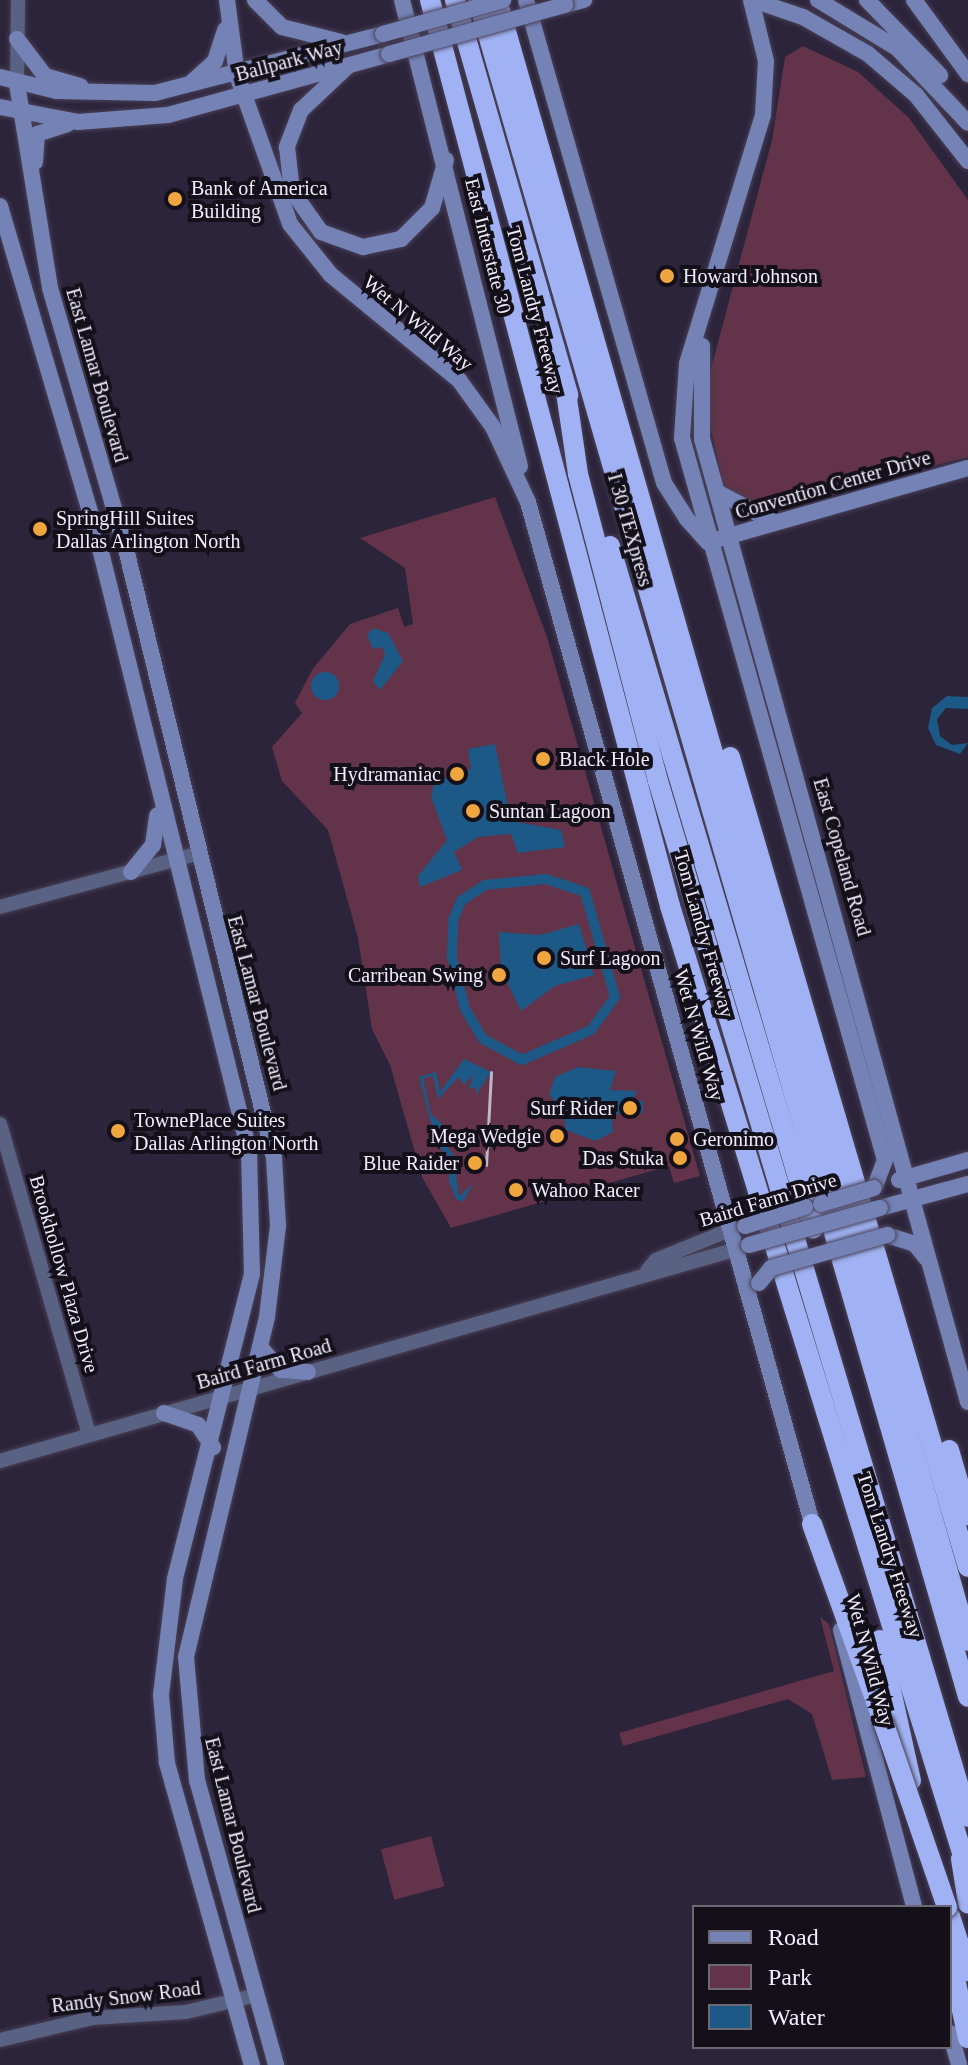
<!DOCTYPE html>
<html>
<head>
<meta charset="utf-8">
<style>
	body { margin:0 }
	#map { position:relative; width:968px; height:2065px; overflow:hidden; background:#2c243b; font-family:Georgia,serif }
	div>[style] { position:absolute }
	[style*='--x'] { left:calc(var(--x)*1px); top:calc(var(--y)*1px); width:calc(var(--w)*1px); rotate:calc(var(--a)*1deg) }
	.green>* { inset:0; background:#623349; transform-origin:0 0 }
	.water>* { inset:0; background:#1d5986 }
	.round { border-radius:50% }
	.canal>* { height:10px; margin:-5px; padding:0 5px; transform-origin:5px; border-radius:5px; background:#1d5986 }
	.roads { filter:drop-shadow(0 0 2px #484056) drop-shadow(0 0 2px #484056) }
	.tertiary>* { height:14px; margin:-7px; padding:0 7px; transform-origin:7px; border-radius:7px; background:#596283 }
	.secondary>* { height:16px; margin:-8px; padding:0 8px; transform-origin:8px; border-radius:8px; background:#7482b6 }
	.motorway>* { height:20px; margin:-10px; padding:0 10px; transform-origin:10px; border-radius:10px; background:#a0b2f3 }
	.rail>* { height:3px; margin:-1.5px; padding:0 1.5px; transform-origin:1.5px; border-radius:1.5px; background:#bdb7c9 }
	.bridges { filter:drop-shadow(0 0 2px #484056) drop-shadow(0 0 2px #484056) }
	.secondary-bridge>* { height:16px; margin:-8px; padding:0 8px; transform-origin:8px; border-radius:8px; background:#7482b6 }
	.motorway-bridge>* { height:20px; margin:-10px; padding:0 10px; transform-origin:10px; border-radius:10px; background:#a0b2f3 }
	.dots>* { width:22px; height:22px; translate:-50% -50%; box-sizing:border-box; border:4px solid #13101a; border-radius:50% }
	span { translate:-50% -50%; white-space:nowrap; text-align:center; line-height:1.15; -webkit-text-stroke:8px #13101a; paint-order:stroke }
	.street-label { font-size:20px; color:#f1edfc }
	.poi-label { font-size:20px; color:#f1edfc }
	.left { translate:0 -50%; text-align:left }
	.right { translate:-100% -50%; text-align:right }
	.legend { position:absolute; left:692px; top:1905px; width:260px; height:144px; box-sizing:border-box; background:#13101a; border:2px solid #6c6874; margin:0; padding:10px 14px; list-style:none; font-size:24px; color:#f1edfc }
	.legend li { display:flex; align-items:center; gap:16px; height:40px }
	.legend b { width:40px; border:2px solid #6c6874 }
</style>
</head>
<body>
<div id="map">
	<div class="green">
		<i style="clip-path:polygon(803px 46px,858px 72px,909px 118px,968px 200px,968px 457px,761px 509px,730px 497px,723px 486px,704px 395px,772px 140px,785px 57px)"></i>
		<i style="clip-path:polygon(495px 497px,547px 637px,700px 1176px,674px 1183px,669px 1166px,451px 1228px,422px 1177px,390px 1065px,372px 1029px,358px 938px,328px 830px,282px 781px,272px 747px,302px 713px,295px 703px,312px 670px,350px 624px,398px 608px,404px 627px,413px 624px,405px 568px,360px 538px)"></i>
		<i style="clip-path:polygon(820px 1617px,829px 1624px,866px 1777px,832px 1780px,812px 1714px,788px 1699px,623px 1746px,619px 1733px,834px 1671px)"></i>
		<i style="left:431px;top:1836px;width:52px;height:52px;rotate:75deg"></i>
	</div>
	<div class="water">
		<i style="clip-path:polygon(373px 628px,388px 633px,403px 661px,380px 690px,373px 681px,385px 655px,382px 647px,373px 649px,367px 635px)"></i>
		<i class="round" style="left:311px;top:672px;width:28px;height:28px"></i>
		<i style="clip-path:polygon(947px 696px,968px 697px,968px 709px,946px 708px,937px 719px,940px 736px,952px 745px,968px 743px,960px 754px,936px 745px,928px 728px,932px 708px)"></i>
		<i style="clip-path:polygon(495px 744px,511px 821px,561px 830px,565px 847px,518px 853px,511px 834px,478px 837px,454px 852px,462px 870px,420px 887px,418px 876px,447px 840px,431px 797px,434px 783px,471px 769px,468px 749px)"></i>
		<i style="clip-path:polygon(579px 924px,594px 975px,555px 986px,521px 1011px,501px 970px,499px 932px,540px 935px)"></i>
		<i style="clip-path:polygon(464px 1059px,491px 1072px,476px 1095px,476px 1087px,469px 1089px,473px 1075px,464px 1085px,459px 1077px,438px 1099px,433px 1076px,423px 1078px,431px 1114px,442px 1124px,440px 1137px,453px 1154px,459px 1196px,473px 1184px,463px 1202px,456px 1199px,449px 1181px,449px 1157px,437px 1145px,419px 1077px,436px 1072px,440px 1092px)"></i>
		<i style="clip-path:polygon(578px 1067px,616px 1071px,610px 1090px,637px 1091px,632px 1100px,643px 1101px,643px 1113px,612px 1114px,611px 1107px,613px 1132px,595px 1141px,566px 1130px,563px 1109px,549px 1095px,555px 1077px)"></i>
	</div>
	<div class="canal">
		<i style="--x:546;--y:879;--w:41;--a:18.4"></i>
		<i style="--x:585;--y:892;--w:109;--a:74.1"></i>
		<i style="--x:615;--y:997;--w:41;--a:126"></i>
		<i style="--x:591;--y:1030;--w:75;--a:156.5"></i>
		<i style="--x:522;--y:1060;--w:44;--a:-151.7"></i>
		<i style="--x:483;--y:1039;--w:35;--a:-121"></i>
		<i style="--x:465;--y:1009;--w:54;--a:-104"></i>
		<i style="--x:452;--y:957;--w:37;--a:-88"></i>
		<i style="--x:453;--y:920;--w:21;--a:-67"></i>
		<i style="--x:461;--y:901;--w:29;--a:-34"></i>
		<i style="--x:485;--y:885;--w:61;--a:-5.6"></i>
	</div>
	<div class="roads">
		<div class="tertiary">
			<i style="--x:17;--y:84;--w:84;--a:-89.3"></i>
			<i style="--x:0;--y:907;--w:203;--a:-15.1"></i>
			<i style="--x:0;--y:1124;--w:323;--a:74"></i>
			<i style="--x:647;--y:1271;--w:14;--a:-51"></i>
			<i style="--x:656;--y:1260;--w:82;--a:-22.2"></i>
			<i style="--x:0;--y:1461;--w:767;--a:-16.05"></i>
			<i style="--x:0;--y:2040;--w:95;--a:-13.4"></i>
			<i style="--x:92;--y:2018;--w:94;--a:-3.7"></i>
			<i style="--x:186;--y:2012;--w:73;--a:-13.5"></i>
		</div>
		<div class="secondary">
			<i style="--x:227;--y:0;--w:76;--a:82.4"></i>
			<i style="--x:237;--y:75;--w:158;--a:70.4"></i>
			<i style="--x:290;--y:224;--w:65;--a:51.2"></i>
			<i style="--x:331;--y:275;--w:166;--a:39.4"></i>
			<i style="--x:459;--y:380;--w:58;--a:54.1"></i>
			<i style="--x:493;--y:427;--w:83;--a:65"></i>
			<i style="--x:528;--y:502;--w:1071;--a:74.46"></i>
			<i style="--x:255;--y:0;--w:38;--a:45"></i>
			<i style="--x:282;--y:27;--w:61;--a:14.3"></i>
			<i style="--x:402;--y:0;--w:481;--a:75.8"></i>
			<i style="--x:526;--y:0;--w:502;--a:74.05"></i>
			<i style="--x:664;--y:483;--w:43;--a:57.4"></i>
			<i style="--x:687;--y:519;--w:31;--a:48"></i>
			<i style="--x:708;--y:542;--w:270;--a:-15.9"></i>
			<i style="--x:751;--y:0;--w:63;--a:76.2"></i>
			<i style="--x:766;--y:61;--w:54;--a:93.2"></i>
			<i style="--x:763;--y:115;--w:260;--a:107"></i>
			<i style="--x:687;--y:364;--w:74;--a:93.9"></i>
			<i style="--x:682;--y:438;--w:750;--a:74.3"></i>
			<i style="--x:885;--y:1160;--w:30;--a:111"></i>
			<i style="--x:753;--y:0;--w:53;--a:18.8"></i>
			<i style="--x:803;--y:17;--w:75;--a:29.6"></i>
			<i style="--x:868;--y:54;--w:63;--a:40.5"></i>
			<i style="--x:916;--y:95;--w:84;--a:51.8"></i>
			<i style="--x:818;--y:0;--w:92;--a:31.3"></i>
			<i style="--x:897;--y:48;--w:103;--a:46.6"></i>
			<i style="--x:867;--y:0;--w:105;--a:45.8"></i>
			<i style="--x:914;--y:0;--w:92;--a:53.9"></i>
			<i style="--x:565;--y:5;--w:20;--a:-15"></i>
			<i style="--x:17;--y:39;--w:46;--a:52.9"></i>
			<i style="--x:45;--y:76;--w:37;--a:16"></i>
			<i style="--x:347;--y:67;--w:63;--a:136.9"></i>
			<i style="--x:301;--y:110;--w:40;--a:111"></i>
			<i style="--x:287;--y:147;--w:44;--a:83.5"></i>
			<i style="--x:292;--y:191;--w:50;--a:54.7"></i>
			<i style="--x:321;--y:232;--w:45;--a:19.7"></i>
			<i style="--x:363;--y:247;--w:39;--a:-12"></i>
			<i style="--x:401;--y:239;--w:44;--a:-45"></i>
			<i style="--x:432;--y:208;--w:50;--a:-73.7"></i>
			<i style="--x:0;--y:77;--w:58;--a:14"></i>
			<i style="--x:56;--y:91;--w:99;--a:1.2"></i>
			<i style="--x:155;--y:93;--w:236;--a:-14.5"></i>
			<i style="--x:192;--y:82;--w:31;--a:-42"></i>
			<i style="--x:215;--y:61;--w:33;--a:-72"></i>
			<i style="--x:17;--y:84;--w:207;--a:80.8"></i>
			<i style="--x:50;--y:288;--w:272;--a:73.8"></i>
			<i style="--x:126;--y:549;--w:627;--a:76.34"></i>
			<i style="--x:274;--y:1158;--w:68;--a:86.6"></i>
			<i style="--x:278;--y:1226;--w:92;--a:96.9"></i>
			<i style="--x:267;--y:1317;--w:350;--a:103.4"></i>
			<i style="--x:186;--y:1657;--w:123;--a:84.9"></i>
			<i style="--x:197;--y:1780;--w:296;--a:74.5"></i>
			<i style="--x:0;--y:107;--w:79;--a:10.9"></i>
			<i style="--x:78;--y:122;--w:90;--a:-4.4"></i>
			<i style="--x:168;--y:115;--w:229;--a:-15.4"></i>
			<i style="--x:35;--y:162;--w:28;--a:-86"></i>
			<i style="--x:37;--y:134;--w:32;--a:-18"></i>
			<i style="--x:0;--y:206;--w:348;--a:73.6"></i>
			<i style="--x:98;--y:540;--w:629;--a:76.12"></i>
			<i style="--x:249;--y:1151;--w:123;--a:88.6"></i>
			<i style="--x:252;--y:1274;--w:315;--a:104.2"></i>
			<i style="--x:175;--y:1579;--w:117;--a:96.9"></i>
			<i style="--x:161;--y:1695;--w:68;--a:85"></i>
			<i style="--x:167;--y:1763;--w:314;--a:74.3"></i>
			<i style="--x:702;--y:346;--w:93;--a:90"></i>
			<i style="--x:702;--y:439;--w:999;--a:74.56"></i>
			<i style="--x:717;--y:492;--w:64;--a:27.8"></i>
			<i style="--x:131;--y:872;--w:35;--a:-51"></i>
			<i style="--x:153;--y:845;--w:30;--a:-82"></i>
			<i style="--x:899;--y:1180;--w:72;--a:-16.2"></i>
			<i style="--x:880;--y:1208;--w:91;--a:-15.3"></i>
			<i style="--x:887;--y:1235;--w:29;--a:18"></i>
			<i style="--x:915;--y:1244;--w:18;--a:52"></i>
			<i style="--x:260;--y:1347;--w:31;--a:48"></i>
			<i style="--x:281;--y:1370;--w:27;--a:4"></i>
			<i style="--x:164;--y:1413;--w:36;--a:19"></i>
			<i style="--x:198;--y:1425;--w:27;--a:56"></i>
			<i style="--x:841;--y:1630;--w:286;--a:75.2"></i>
			<i style="--x:950;--y:2033;--w:33;--a:74"></i>
		</div>
		<div class="motorway">
			<i style="--x:430;--y:0;--w:937;--a:75.16"></i>
			<i style="--x:670;--y:906;--w:1011;--a:72.86"></i>
			<i style="--x:455;--y:0;--w:411;--a:74"></i>
			<i style="--x:478;--y:0;--w:1766;--a:73.89"></i>
			<i style="--x:497;--y:0;--w:1707;--a:73.99"></i>
			<i style="--x:565;--y:385;--w:90;--a:81.7"></i>
			<i style="--x:578;--y:474;--w:317;--a:75.4"></i>
			<i style="--x:658;--y:781;--w:1081;--a:73.34"></i>
			<i style="--x:610;--y:546;--w:712;--a:73.42"></i>
			<i style="--x:730;--y:757;--w:844;--a:73.63"></i>
			<i style="--x:949;--y:1450;--w:68;--a:73.7"></i>
			<i style="--x:812;--y:1524;--w:213;--a:70.2"></i>
			<i style="--x:880;--y:1640;--w:144;--a:77.6"></i>
			<i style="--x:961;--y:1859;--w:45;--a:81"></i>
			<i style="--x:950;--y:1916;--w:58;--a:71.9"></i>
			<i style="--x:950;--y:1955;--w:85;--a:77.8"></i>
		</div>
	</div>
	<div class="rail">
		<i style="--x:486;--y:1165;--w:93;--a:-86.9"></i>
	</div>
	<div class="bridges">
		<div class="secondary-bridge">
			<i style="--x:383;--y:34;--w:125;--a:-15.8"></i>
			<i style="--x:389;--y:54;--w:183;--a:-15.6"></i>
			<i style="--x:821;--y:1204;--w:55;--a:-16.8"></i>
			<i style="--x:745;--y:1226;--w:63;--a:-17.6"></i>
			<i style="--x:749;--y:1245;--w:136;--a:-15.8"></i>
			<i style="--x:759;--y:1283;--w:19;--a:-51"></i>
			<i style="--x:771;--y:1268;--w:121;--a:-15.9"></i>
		</div>
		<div class="motorway-bridge">
			<i style="--x:884;--y:1724;--w:194;--a:71"></i>
		</div>
	</div>
	<div class="dots">
		<i style="left:175px;top:199px;background:#f0a63e"></i>
		<i style="left:667px;top:276px;background:#f0a63e"></i>
		<i style="left:40px;top:529px;background:#f0a63e"></i>
		<i style="left:543px;top:759px;background:#f0a63e"></i>
		<i style="left:457px;top:774px;background:#f0a63e"></i>
		<i style="left:473px;top:811px;background:#f0a63e"></i>
		<i style="left:544px;top:958px;background:#f0a63e"></i>
		<i style="left:499px;top:975px;background:#f0a63e"></i>
		<i style="left:630px;top:1108px;background:#f0a63e"></i>
		<i style="left:118px;top:1131px;background:#f0a63e"></i>
		<i style="left:557px;top:1136px;background:#f0a63e"></i>
		<i style="left:677px;top:1139px;background:#f0a63e"></i>
		<i style="left:680px;top:1158px;background:#f0a63e"></i>
		<i style="left:475px;top:1163px;background:#f0a63e"></i>
		<i style="left:516px;top:1190px;background:#f0a63e"></i>
	</div>
	<div class="street-label">
		<span style="left:289px;top:61px;rotate:-15deg">Ballpark Way</span>
		<span style="left:488px;top:246px;rotate:76deg">East Interstate 30</span>
		<span style="left:535px;top:310px;rotate:75deg">Tom Landry Freeway</span>
		<span style="left:418px;top:323px;rotate:40deg">Wet N Wild Way</span>
		<span style="left:97px;top:375px;rotate:74deg">East Lamar Boulevard</span>
		<span style="left:833px;top:485px;rotate:-16deg">Convention Center Drive</span>
		<span style="left:630px;top:530px;rotate:74deg">I 30 TEXpress</span>
		<span style="left:842px;top:857px;rotate:74deg">East Copeland Road</span>
		<span style="left:704px;top:934px;rotate:74deg">Tom Landry Freeway</span>
		<span style="left:257px;top:1003px;rotate:75deg">East Lamar Boulevard</span>
		<span style="left:699px;top:1035px;rotate:74deg">Wet N Wild Way</span>
		<span style="left:768px;top:1200px;rotate:-17deg">Baird Farm Drive</span>
		<span style="left:64px;top:1274px;rotate:74deg">Brookhollow Plaza Drive</span>
		<span style="left:264px;top:1364px;rotate:-16deg">Baird Farm Road</span>
		<span style="left:890px;top:1555px;rotate:72deg">Tom Landry Freeway</span>
		<span style="left:870px;top:1660px;rotate:75deg">Wet N Wild Way</span>
		<span style="left:233px;top:1825px;rotate:76deg">East Lamar Boulevard</span>
		<span style="left:126px;top:1997px;rotate:-7deg">Randy Snow Road</span>
	</div>
	<div class="poi-label">
		<span class="left" style="left:191px;top:200px">Bank of America<br>Building</span>
		<span class="left" style="left:683px;top:276px">Howard Johnson</span>
		<span class="left" style="left:56px;top:530px">SpringHill Suites<br>Dallas Arlington North</span>
		<span class="left" style="left:559px;top:759px">Black Hole</span>
		<span class="right" style="left:441px;top:774px">Hydramaniac</span>
		<span class="left" style="left:489px;top:811px">Suntan Lagoon</span>
		<span class="left" style="left:560px;top:958px">Surf Lagoon</span>
		<span class="right" style="left:483px;top:975px">Carribean Swing</span>
		<span class="right" style="left:614px;top:1108px">Surf Rider</span>
		<span class="left" style="left:134px;top:1132px">TownePlace Suites<br>Dallas Arlington North</span>
		<span class="right" style="left:541px;top:1136px">Mega Wedgie</span>
		<span class="left" style="left:693px;top:1139px">Geronimo</span>
		<span class="right" style="left:664px;top:1158px">Das Stuka</span>
		<span class="right" style="left:459px;top:1163px">Blue Raider</span>
		<span class="left" style="left:532px;top:1190px">Wahoo Racer</span>
	</div>
	<ul class="legend">
	<li><b style="height:10px;background:#7482b6"></b>Road</li>
	<li><b style="height:22px;background:#623349"></b>Park</li>
	<li><b style="height:22px;background:#1d5986"></b>Water</li>
	</ul>
</div>
</body>
</html>
